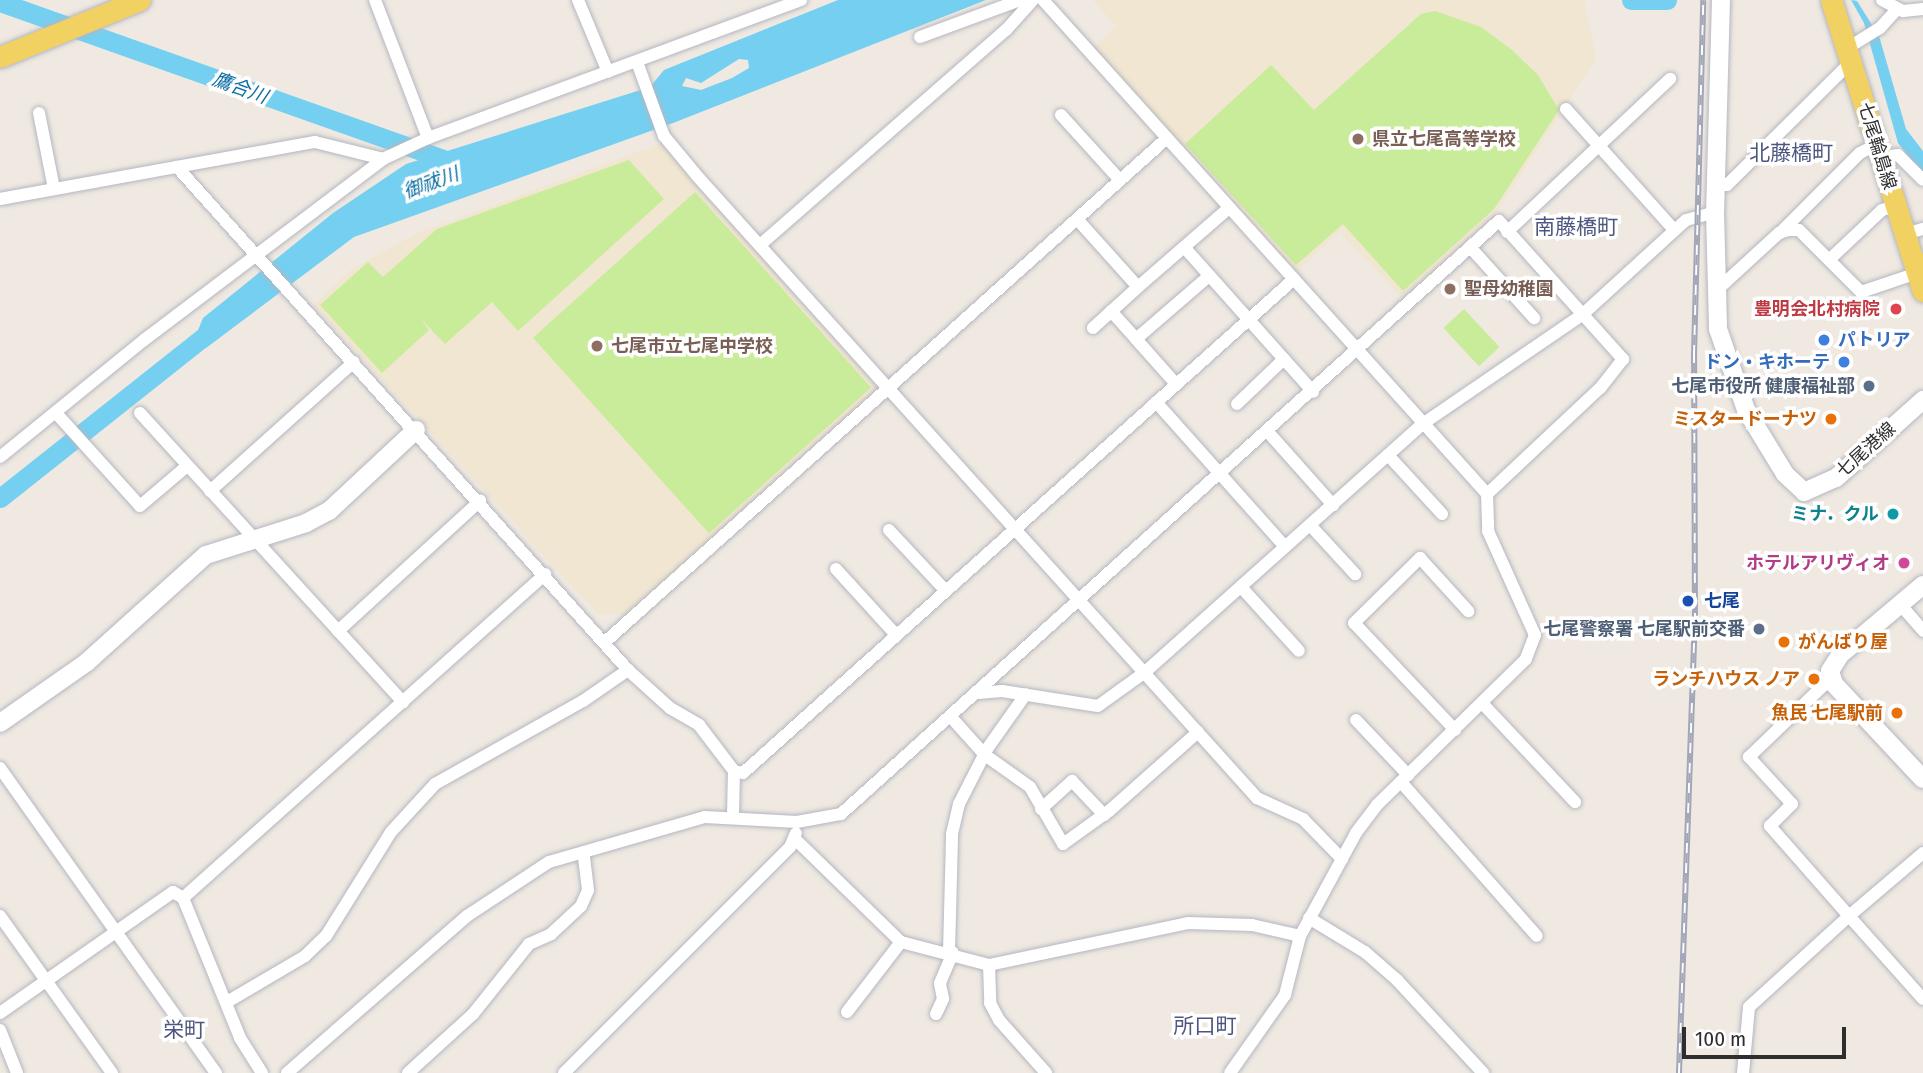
<!DOCTYPE html>
<html>
<head>
<meta charset="utf-8">
<style>
	body { margin:0 }
	#map { position:relative; width:1923px; height:1073px; overflow:hidden; background:#efe9e1; font-family:"Fira Sans Condensed","Noto Sans JP",sans-serif }
	div>[style] { position:absolute }
	[style*='--x'] { left:calc(var(--x)*1px); top:calc(var(--y)*1px); width:calc(var(--w)*1px); rotate:calc(var(--a)*1deg) }
	.education>* { inset:0; background:#f0e6d1 }
	.green>* { inset:0; background:#b6e59e }
	.pitch>* { inset:0; background:#c9ec9a; transform-origin:0 0 }
	.water>* { inset:0; background:#75cff0 }
	.river>* { height:19px; margin:-9.5px; padding:0 9.5px; transform-origin:9.5px; border-radius:9.5px; background:#75cff0 }
	.roads { filter:drop-shadow(0 0 2px #b4b7c1) drop-shadow(0 0 2px #b4b7c1) }
	.street>* { height:12px; margin:-6px; padding:0 6px; transform-origin:6px; border-radius:6px; background:#fff }
	.secondary>* { height:18px; margin:-9px; padding:0 9px; transform-origin:9px; border-radius:9px; background:#fff }
	.primary>* { height:21px; margin:-10.5px; padding:0 10.5px; transform-origin:10.5px; border-radius:10.5px; background:#f2d163 }
	.rail>* { height:6px; margin-top:-3px; transform-origin:0; background:repeating-linear-gradient(90deg,#fff 0 10px,#a3a6b8 0 20px); box-sizing:border-box; border-block:2px solid #a3a6b8 }
	.dots>* { width:19px; height:19px; translate:-50% -50%; box-sizing:border-box; border:4px solid #fff; border-radius:50% }
	span { translate:-50% -50%; white-space:nowrap; text-align:center; line-height:1.15; -webkit-text-stroke:7px #fff; paint-order:stroke }
	.education-label { font-size:18px; color:#785e54; font-weight:700 }
	.left { translate:0 -50%; text-align:left }
	.street-label { font-size:18px; color:#2e2e2e }
	.health-label { font-size:18px; color:#be3a42; font-weight:700 }
	.right { translate:-100% -50%; text-align:right }
	.shop-label { font-size:18px; color:#366cbe; font-weight:700 }
	.service-label { font-size:18px; color:#4e5e75; font-weight:700 }
	.food-label { font-size:18px; color:#c56008; font-weight:700 }
	.culture-label { font-size:18px; color:#0d838f; font-weight:700 }
	.hotel-label { font-size:18px; color:#b23c85; font-weight:700 }
	.transit-label { font-size:18px; color:#164399; font-weight:700 }
	.water-label { font-size:19px; color:#0d6fa3; font-style:italic }
	.quarter-label { font-size:21px; color:#4d5680 }
	.scale { position:absolute; left:1682px; top:1027px; width:164px; height:32px; box-sizing:border-box; border:4px solid #2e2e2e; border-top:0; padding-left:9px; font-size:21px; line-height:24px; white-space:nowrap; color:#2e2e2e; -webkit-text-stroke:5px #fff; paint-order:stroke }
</style>
</head>
<body>
<div id="map">
	<div class="education">
		<i style="clip-path:polygon(1093px 0,1584px 0,1596px 59px,1492px 219px,1404px 300px,1340px 232px,1295px 273px,1090px 51px,1116px 26px)"></i>
		<i style="clip-path:polygon(662px 143px,878px 388px,631px 614px,598px 614px,313px 305px,353px 268px,418px 233px)"></i>
	</div>
	<div class="green">
		<i style="clip-path:polygon(1802px 553px,1813px 557px,1814px 566px,1790px 569px,1789px 559px)"></i>
	</div>
	<div class="pitch">
		<i style="clip-path:polygon(1435px 11px,1481px 27px,1512px 50px,1538px 75px,1559px 110px,1494px 209px,1403px 291px,1343px 224px,1296px 265px,1185px 144px,1271px 65px,1314px 110px,1421px 14px)"></i>
		<i style="clip-path:polygon(629px 160px,664px 199px,518px 331px,492px 302px,445px 344px,421px 319px,429px 330px,382px 373px,320px 305px,368px 262px,383px 277px,437px 229px)"></i>
		<i style="left:695px;top:192px;width:263px;height:218px;rotate:48deg"></i>
		<i style="left:1464px;top:309px;width:52px;height:28px;rotate:47deg"></i>
	</div>
	<div class="water">
		<i style="clip-path:polygon(evenodd,838px 0,986px 0,673px 123px,354px 237px,206px 348px,196px 335px,203px 318px,333px 213px,406px 164px,650px 87px,664px 70px,838px 0,881px 17px,863px 35px,833px 49px,822px 47px,852px 27px,881px 17px,838px 0,739px 59px,748px 60px,749px 68px,732px 78px,701px 90px,682px 86px,686px 78px,701px 83px,739px 59px)"></i>
		<i style="clip-path:polygon(1851px 0,1857px 1px,1879px 36px,1906px 129px,1923px 151px,1923px 174px,1898px 143px,1864px 23px)"></i>
	</div>
	<div class="river">
		<i style="--x:1631;--y:0;--w:36;--a:0"></i>
		<i style="--x:0;--y:2;--w:482;--a:19.5"></i>
		<i style="--x:800;--y:54;--w:146;--a:-21.7"></i>
		<i style="--x:0;--y:498;--w:278;--a:-38.4"></i>
	</div>
	<div class="roads">
		<div class="street">
			<i style="--x:375;--y:0;--w:148;--a:69"></i>
			<i style="--x:578;--y:0;--w:78;--a:67.4"></i>
			<i style="--x:1043;--y:0;--w:664;--a:48.05"></i>
			<i style="--x:1487;--y:494;--w:37;--a:88"></i>
			<i style="--x:1488;--y:531;--w:114;--a:65.7"></i>
			<i style="--x:1535;--y:635;--w:26;--a:111"></i>
			<i style="--x:1526;--y:659;--w:209;--a:135.6"></i>
			<i style="--x:1377;--y:805;--w:35;--a:127"></i>
			<i style="--x:1356;--y:833;--w:117;--a:118.5"></i>
			<i style="--x:1300;--y:936;--w:61;--a:104.3"></i>
			<i style="--x:1285;--y:995;--w:95;--a:125.2"></i>
			<i style="--x:1882;--y:0;--w:24;--a:28"></i>
			<i style="--x:1903;--y:11;--w:20;--a:-6"></i>
			<i style="--x:920;--y:37;--w:107;--a:-20.3"></i>
			<i style="--x:1846;--y:49;--w:40;--a:-32"></i>
			<i style="--x:1880;--y:28;--w:25;--a:-48"></i>
			<i style="--x:637;--y:62;--w:79;--a:70"></i>
			<i style="--x:664;--y:136;--w:53;--a:50.3"></i>
			<i style="--x:698;--y:177;--w:836;--a:48.01"></i>
			<i style="--x:1257;--y:798;--w:51;--a:24.5"></i>
			<i style="--x:1303;--y:819;--w:56;--a:45.7"></i>
			<i style="--x:1566;--y:109;--w:162;--a:48.2"></i>
			<i style="--x:39;--y:113;--w:77;--a:78.8"></i>
			<i style="--x:1061;--y:115;--w:88;--a:47.8"></i>
			<i style="--x:1882;--y:157;--w:16;--a:-7"></i>
			<i style="--x:1898;--y:155;--w:35;--a:45"></i>
			<i style="--x:177;--y:167;--w:676;--a:48.12"></i>
			<i style="--x:628;--y:670;--w:57;--a:42.1"></i>
			<i style="--x:670;--y:708;--w:34;--a:30"></i>
			<i style="--x:699;--y:725;--w:58;--a:52.7"></i>
			<i style="--x:734;--y:771;--w:45;--a:91.3"></i>
			<i style="--x:1717;--y:184;--w:10;--a:6"></i>
			<i style="--x:1727;--y:185;--w:175;--a:-44.8"></i>
			<i style="--x:0;--y:199;--w:320;--a:-10.3"></i>
			<i style="--x:315;--y:142;--w:70;--a:14"></i>
			<i style="--x:1077;--y:219;--w:91;--a:48.1"></i>
			<i style="--x:1138;--y:287;--w:61;--a:137.7"></i>
			<i style="--x:1507;--y:232;--w:224;--a:-43.2"></i>
			<i style="--x:1780;--y:233;--w:113;--a:-45"></i>
			<i style="--x:1860;--y:153;--w:20;--a:-27"></i>
			<i style="--x:1905;--y:234;--w:19;--a:-16"></i>
			<i style="--x:760;--y:245;--w:327;--a:-41.2"></i>
			<i style="--x:1006;--y:30;--w:40;--a:-48"></i>
			<i style="--x:1184;--y:247;--w:194;--a:48.3"></i>
			<i style="--x:1470;--y:247;--w:96;--a:48"></i>
			<i style="--x:1829;--y:260;--w:73;--a:-43.3"></i>
			<i style="--x:1882;--y:210;--w:15;--a:-16"></i>
			<i style="--x:1138;--y:287;--w:121;--a:-41"></i>
			<i style="--x:1718;--y:289;--w:83;--a:-42.6"></i>
			<i style="--x:1779;--y:233;--w:10;--a:-17"></i>
			<i style="--x:1789;--y:230;--w:10;--a:0"></i>
			<i style="--x:1799;--y:230;--w:88;--a:45"></i>
			<i style="--x:1861;--y:292;--w:59;--a:-18.7"></i>
			<i style="--x:1111;--y:311;--w:38;--a:48"></i>
			<i style="--x:1136;--y:339;--w:96;--a:-40.8"></i>
			<i style="--x:1136;--y:339;--w:60;--a:48.4"></i>
			<i style="--x:1156;--y:402;--w:194;--a:48.3"></i>
			<i style="--x:1237;--y:404;--w:65;--a:-43.8"></i>
			<i style="--x:56;--y:413;--w:125;--a:47.9"></i>
			<i style="--x:140;--y:506;--w:62;--a:-40.4"></i>
			<i style="--x:140;--y:413;--w:391;--a:47.7"></i>
			<i style="--x:1268;--y:432;--w:98;--a:48.3"></i>
			<i style="--x:1388;--y:455;--w:80;--a:47.5"></i>
			<i style="--x:0;--y:457;--w:186;--a:-39.1"></i>
			<i style="--x:144;--y:340;--w:300;--a:-37.1"></i>
			<i style="--x:383;--y:159;--w:50;--a:-25"></i>
			<i style="--x:428;--y:138;--w:398;--a:-20.3"></i>
			<i style="--x:210;--y:491;--w:193;--a:-41.9"></i>
			<i style="--x:1310;--y:525;--w:67;--a:47.4"></i>
			<i style="--x:889;--y:530;--w:82;--a:47"></i>
			<i style="--x:836;--y:569;--w:89;--a:47.7"></i>
			<i style="--x:1241;--y:587;--w:86;--a:47.8"></i>
			<i style="--x:1899;--y:603;--w:37;--a:49"></i>
			<i style="--x:338;--y:631;--w:193;--a:-42.5"></i>
			<i style="--x:605;--y:642;--w:753;--a:-41.88"></i>
			<i style="--x:978;--y:693;--w:24;--a:-5"></i>
			<i style="--x:1002;--y:691;--w:97;--a:8.9"></i>
			<i style="--x:1098;--y:706;--w:57;--a:-35.7"></i>
			<i style="--x:1144;--y:673;--w:375;--a:-41.8"></i>
			<i style="--x:1424;--y:423;--w:191;--a:-34.4"></i>
			<i style="--x:1582;--y:315;--w:141;--a:-42.4"></i>
			<i style="--x:1686;--y:220;--w:30;--a:-15"></i>
			<i style="--x:1482;--y:703;--w:136;--a:46.8"></i>
			<i style="--x:950;--y:716;--w:52;--a:48.1"></i>
			<i style="--x:985;--y:755;--w:55;--a:35.4"></i>
			<i style="--x:1030;--y:787;--w:66;--a:59.9"></i>
			<i style="--x:1063;--y:844;--w:57;--a:-35.7"></i>
			<i style="--x:1109;--y:811;--w:119;--a:-41.6"></i>
			<i style="--x:1356;--y:720;--w:76;--a:46.6"></i>
			<i style="--x:1455;--y:730;--w:147;--a:-133.3"></i>
			<i style="--x:1354;--y:623;--w:93;--a:-44.6"></i>
			<i style="--x:1420;--y:558;--w:72;--a:47.8"></i>
			<i style="--x:0;--y:768;--w:374;--a:54.7"></i>
			<i style="--x:734;--y:771;--w:9;--a:13"></i>
			<i style="--x:743;--y:773;--w:740;--a:-41.88"></i>
			<i style="--x:1401;--y:782;--w:205;--a:48.6"></i>
			<i style="--x:1041;--y:809;--w:42;--a:-42.1"></i>
			<i style="--x:1072;--y:781;--w:47;--a:46.7"></i>
			<i style="--x:796;--y:840;--w:146;--a:44.2"></i>
			<i style="--x:901;--y:942;--w:91;--a:14.6"></i>
			<i style="--x:989;--y:965;--w:203;--a:-11.9"></i>
			<i style="--x:1188;--y:923;--w:64;--a:1.8"></i>
			<i style="--x:1252;--y:925;--w:49;--a:12.9"></i>
			<i style="--x:1923;--y:853;--w:97;--a:139.6"></i>
			<i style="--x:1849;--y:916;--w:111;--a:48.3"></i>
			<i style="--x:183;--y:898;--w:486;--a:-41.8"></i>
			<i style="--x:0;--y:916;--w:193;--a:54.5"></i>
			<i style="--x:1309;--y:918;--w:66;--a:31.3"></i>
			<i style="--x:1365;--y:952;--w:43;--a:41.2"></i>
			<i style="--x:1397;--y:980;--w:127;--a:47.2"></i>
			<i style="--x:949;--y:952;--w:118;--a:-88.5"></i>
			<i style="--x:952;--y:834;--w:31;--a:-77"></i>
			<i style="--x:959;--y:804;--w:62;--a:-63"></i>
			<i style="--x:987;--y:749;--w:67;--a:-54.7"></i>
			<i style="--x:989;--y:965;--w:38;--a:88"></i>
			<i style="--x:990;--y:1003;--w:19;--a:62"></i>
			<i style="--x:999;--y:1020;--w:71;--a:48.4"></i>
			<i style="--x:227;--y:1002;--w:91;--a:-30.5"></i>
			<i style="--x:305;--y:956;--w:29;--a:-44"></i>
			<i style="--x:326;--y:936;--w:123;--a:-58"></i>
			<i style="--x:391;--y:832;--w:65;--a:-47.5"></i>
			<i style="--x:435;--y:784;--w:170;--a:-29.3"></i>
			<i style="--x:583;--y:701;--w:55;--a:-34.6"></i>
			<i style="--x:847;--y:1012;--w:88;--a:-52.4"></i>
			<i style="--x:0;--y:1013;--w:211;--a:-35"></i>
			<i style="--x:173;--y:892;--w:12;--a:31"></i>
			<i style="--x:183;--y:898;--w:151;--a:67.8"></i>
			<i style="--x:240;--y:1038;--w:41;--a:57.8"></i>
			<i style="--x:936;--y:1014;--w:17;--a:-65"></i>
			<i style="--x:943;--y:999;--w:16;--a:-101"></i>
			<i style="--x:940;--y:983;--w:33;--a:-67"></i>
			<i style="--x:0;--y:1030;--w:46;--a:68.4"></i>
			<i style="--x:287;--y:1073;--w:239;--a:-41.1"></i>
			<i style="--x:467;--y:916;--w:98;--a:-33.4"></i>
			<i style="--x:549;--y:862;--w:162;--a:-16.1"></i>
			<i style="--x:705;--y:817;--w:92;--a:3.1"></i>
			<i style="--x:797;--y:822;--w:45;--a:-10.3"></i>
			<i style="--x:841;--y:814;--w:886;--a:-42.03"></i>
			<i style="--x:1499;--y:221;--w:186;--a:48.1"></i>
			<i style="--x:1623;--y:359;--w:37;--a:128"></i>
			<i style="--x:1600;--y:388;--w:155;--a:136.8"></i>
			<i style="--x:408;--y:1073;--w:88;--a:-42.2"></i>
			<i style="--x:473;--y:1014;--w:90;--a:-51.3"></i>
			<i style="--x:529;--y:944;--w:24;--a:-24"></i>
			<i style="--x:551;--y:934;--w:41;--a:-43"></i>
			<i style="--x:581;--y:906;--w:17;--a:-66"></i>
			<i style="--x:588;--y:890;--w:38;--a:-97"></i>
			<i style="--x:564;--y:1073;--w:320;--a:-45"></i>
			<i style="--x:790;--y:847;--w:15;--a:-67"></i>
			<i style="--x:1743;--y:1073;--w:66;--a:-84.8"></i>
			<i style="--x:1749;--y:1007;--w:135;--a:-42.3"></i>
			<i style="--x:1849;--y:916;--w:120;--a:-131.3"></i>
			<i style="--x:1770;--y:826;--w:31;--a:-45"></i>
			<i style="--x:1792;--y:804;--w:64;--a:-132.5"></i>
			<i style="--x:1749;--y:757;--w:108;--a:-43.9"></i>
			<i style="--x:1827;--y:682;--w:7;--a:16"></i>
		</div>
		<div class="secondary">
			<i style="--x:1721;--y:0;--w:212;--a:91.6"></i>
			<i style="--x:1715;--y:212;--w:117;--a:88.5"></i>
			<i style="--x:1718;--y:329;--w:86;--a:70.9"></i>
			<i style="--x:1746;--y:410;--w:75;--a:58.6"></i>
			<i style="--x:1785;--y:474;--w:26;--a:43"></i>
			<i style="--x:1804;--y:492;--w:35;--a:-24"></i>
			<i style="--x:1836;--y:478;--w:117;--a:-41.9"></i>
			<i style="--x:1923;--y:585;--w:109;--a:139.9"></i>
			<i style="--x:1840;--y:655;--w:19;--a:122"></i>
			<i style="--x:1830;--y:671;--w:14;--a:73"></i>
			<i style="--x:1834;--y:684;--w:130;--a:46.9"></i>
			<i style="--x:0;--y:723;--w:106;--a:-35"></i>
			<i style="--x:87;--y:662;--w:160;--a:-42"></i>
			<i style="--x:206;--y:555;--w:105;--a:-17.7"></i>
			<i style="--x:306;--y:523;--w:26;--a:-28"></i>
			<i style="--x:329;--y:511;--w:119;--a:-43"></i>
		</div>
		<div class="primary">
			<i style="--x:1831;--y:0;--w:305;--a:72.5"></i>
			<i style="--x:0;--y:57;--w:151;--a:-22.2"></i>
		</div>
	</div>
	<div class="rail">
		<i style="--x:1679;--y:1073;--w:450;--a:-88"></i>
		<i style="--x:1695;--y:623;--w:268;--a:-90.2"></i>
		<i style="--x:1694;--y:355;--w:355;--a:-88.5"></i>
	</div>
	<div class="dots">
		<i style="left:1358px;top:139px;background:#8d6e63"></i>
		<i style="left:1450px;top:289px;background:#8d6e63"></i>
		<i style="left:1896px;top:309px;background:#e0444e"></i>
		<i style="left:1824px;top:340px;background:#3f7fe0"></i>
		<i style="left:597px;top:346px;background:#8d6e63"></i>
		<i style="left:1844px;top:362px;background:#3f7fe0"></i>
		<i style="left:1869px;top:386px;background:#5c6f8a"></i>
		<i style="left:1831px;top:419px;background:#e8710a"></i>
		<i style="left:1893px;top:514px;background:#0f9aa8"></i>
		<i style="left:1904px;top:563px;background:#d1479c"></i>
		<i style="left:1688px;top:601px;background:#1a4fb4"></i>
		<i style="left:1759px;top:629px;background:#5c6f8a"></i>
		<i style="left:1784px;top:642px;background:#e8710a"></i>
		<i style="left:1814px;top:679px;background:#e8710a"></i>
		<i style="left:1897px;top:713px;background:#e8710a"></i>
	</div>
	<div class="education-label">
		<span class="left" style="left:1372px;top:139px">県立七尾高等学校</span>
		<span class="left" style="left:1464px;top:289px">聖母幼稚園</span>
		<span class="left" style="left:611px;top:346px">七尾市立七尾中学校</span>
	</div>
	<div class="street-label">
		<span style="left:1877px;top:146px;rotate:73deg">七尾輪島線</span>
		<span style="left:1866px;top:450px;rotate:-42deg">七尾港線</span>
	</div>
	<div class="health-label">
		<span class="right" style="left:1880px;top:309px">豊明会北村病院</span>
	</div>
	<div class="shop-label">
		<span class="left" style="left:1838px;top:340px">パトリア</span>
		<span class="right" style="left:1830px;top:362px">ドン・キホーテ</span>
	</div>
	<div class="service-label">
		<span class="right" style="left:1855px;top:386px">七尾市役所 健康福祉部</span>
		<span class="right" style="left:1745px;top:629px">七尾警察署 七尾駅前交番</span>
	</div>
	<div class="food-label">
		<span class="right" style="left:1817px;top:419px">ミスタードーナツ</span>
		<span class="left" style="left:1798px;top:642px">がんばり屋</span>
		<span class="right" style="left:1800px;top:679px">ランチハウス ノア</span>
		<span class="right" style="left:1883px;top:713px">魚民 七尾駅前</span>
	</div>
	<div class="culture-label">
		<span class="right" style="left:1879px;top:514px">ミナ．クル</span>
	</div>
	<div class="hotel-label">
		<span class="right" style="left:1890px;top:563px">ホテルアリヴィオ</span>
	</div>
	<div class="transit-label">
		<span class="left" style="left:1704px;top:601px">七尾</span>
	</div>
	<div class="water-label">
		<span style="left:240px;top:88px;rotate:20deg">鷹合川</span>
		<span style="left:431px;top:183px;rotate:-20deg">御祓川</span>
	</div>
	<div class="quarter-label">
		<span style="left:1791px;top:153px">北藤橋町</span>
		<span style="left:1576px;top:227px">南藤橋町</span>
		<span style="left:1205px;top:1026px">所口町</span>
		<span style="left:184px;top:1030px">栄町</span>
	</div>
	<div class="scale">100 m</div>
</div>
</body>
</html>
